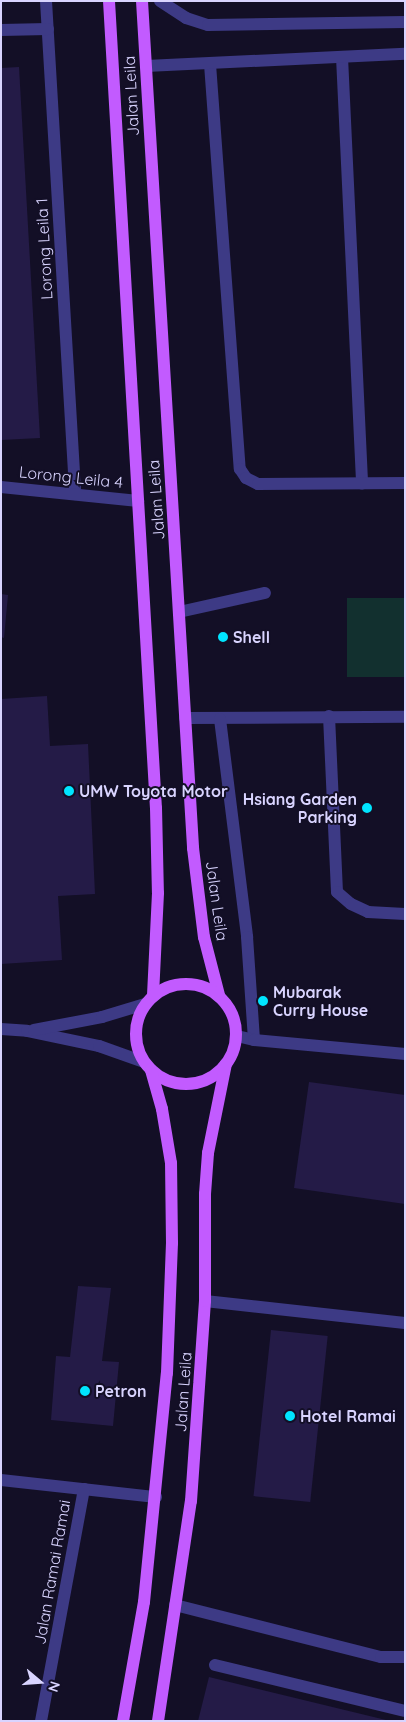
<!DOCTYPE html>
<html>
<head>
<meta charset="utf-8">
<style>
	body { margin:0 }
	#map { position:relative; width:406px; height:1722px; overflow:hidden; background:#130f26; font-family:Quicksand,sans-serif }
	div>[style] { position:absolute }
	[style*='--x'] { left:calc(var(--x)*1px); top:calc(var(--y)*1px); width:calc(var(--w)*1px); rotate:calc(var(--a)*1deg) }
	.green>* { inset:0; background:#12302f; transform-origin:0 0 }
	.building>* { inset:0; background:#241b47; transform-origin:0 0 }
	.minor>* { height:12px; margin:-6px; padding:0 6px; transform-origin:6px; border-radius:6px; background:#3d3a85 }
	.major>* { height:12px; margin:-6px; padding:0 6px; transform-origin:6px; border-radius:6px; background:#c25bff }
	.major>.ring { margin:-6px; padding:0; box-sizing:content-box; background:none; border:12px solid #c25bff; border-radius:50% }
	.dots>* { width:14px; height:14px; translate:-50% -50%; box-sizing:border-box; border:2px solid #130f26; border-radius:50% }
	span { translate:-50% -50%; white-space:nowrap; text-align:center; line-height:1.15; -webkit-text-stroke:4px #130f26; paint-order:stroke }
	.street-label { font-size:16px; color:#d9d4ff }
	.poi-label { font-size:16px; color:#d9d4ff; font-weight:700 }
	.left { translate:0 -50%; text-align:left }
	.right { translate:-100% -50%; text-align:right }
	.frame { position:absolute; inset:0; border:2px solid #d9d4ff; pointer-events:none }
	.north { position:absolute; left:15px; top:1657px; width:50px; height:50px; -webkit-text-stroke:4px #130f26; paint-order:stroke; rotate:108deg; font-size:14px; font-weight:700; line-height:20px; text-align:center; color:#d9d4ff }
	.north::after { content:''; display:block; margin:auto; width:18px; height:22px; background:#d9d4ff; clip-path:polygon(50% 0,100% 100%,50% 72%,0 100%) }
</style>
</head>
<body>
<div id="map">
	<div class="green">
		<i style="left:405px;top:598px;width:79px;height:58px;rotate:90deg"></i>
	</div>
	<div class="building">
		<i style="clip-path:polygon(19px 67px,40px 438px,1px 440px,1px 68px)"></i>
		<i style="clip-path:polygon(1px 594px,8px 595px,4px 638px,1px 637px)"></i>
		<i style="clip-path:polygon(47px 696px,50px 746px,88px 744px,95px 894px,58px 896px,62px 960px,1px 964px,1px 699px)"></i>
		<i style="clip-path:polygon(309px 1082px,405px 1095px,405px 1204px,294px 1188px)"></i>
		<i style="clip-path:polygon(78px 1286px,111px 1288px,102px 1361px,119px 1362px,113px 1426px,51px 1420px,56px 1356px,70px 1357px)"></i>
		<i style="left:271px;top:1330px;width:57px;height:167px;rotate:6deg"></i>
		<i style="clip-path:polygon(209px 1677px,386px 1720px,386px 1721px,198px 1721px)"></i>
	</div>
	<div class="minor">
		<i style="--x:46;--y:1;--w:494;--a:86.6"></i>
		<i style="--x:160;--y:1;--w:31;--a:33"></i>
		<i style="--x:186;--y:18;--w:23;--a:18"></i>
		<i style="--x:208;--y:25;--w:197;--a:-0.9"></i>
		<i style="--x:1;--y:30;--w:47;--a:-1.2"></i>
		<i style="--x:342;--y:57;--w:427;--a:87.3"></i>
		<i style="--x:210;--y:64;--w:406;--a:85.8"></i>
		<i style="--x:240;--y:469;--w:11;--a:56"></i>
		<i style="--x:246;--y:478;--w:13;--a:27"></i>
		<i style="--x:258;--y:484;--w:147;--a:-0.4"></i>
		<i style="--x:146;--y:66;--w:259;--a:-2.7"></i>
		<i style="--x:1;--y:487;--w:138;--a:5.8"></i>
		<i style="--x:179;--y:612;--w:88;--a:-12.5"></i>
		<i style="--x:329;--y:716;--w:176;--a:87.4"></i>
		<i style="--x:337;--y:892;--w:18;--a:41"></i>
		<i style="--x:351;--y:904;--w:19;--a:25"></i>
		<i style="--x:368;--y:912;--w:37;--a:3"></i>
		<i style="--x:185;--y:718;--w:220;--a:-0.3"></i>
		<i style="--x:220;--y:719;--w:220;--a:82.9"></i>
		<i style="--x:247;--y:937;--w:103;--a:86.1"></i>
		<i style="--x:1;--y:1029;--w:26;--a:4"></i>
		<i style="--x:27;--y:1031;--w:74;--a:11.8"></i>
		<i style="--x:99;--y:1046;--w:48;--a:19.6"></i>
		<i style="--x:34;--y:1030;--w:69;--a:-10.8"></i>
		<i style="--x:102;--y:1017;--w:45;--a:-16.8"></i>
		<i style="--x:237;--y:1036;--w:17;--a:13"></i>
		<i style="--x:254;--y:1040;--w:152;--a:5.3"></i>
		<i style="--x:205;--y:1301;--w:201;--a:6.3"></i>
		<i style="--x:1;--y:1480;--w:156;--a:6.3"></i>
		<i style="--x:175;--y:1605;--w:212;--a:14.2"></i>
		<i style="--x:381;--y:1657;--w:24;--a:0"></i>
		<i style="--x:215;--y:1665;--w:195;--a:13.6"></i>
		<i style="--x:41;--y:1721;--w:236;--a:-79.5"></i>
	</div>
	<div class="major">
		<i style="--x:109;--y:1;--w:808;--a:86.67"></i>
		<i style="--x:156;--y:808;--w:85;--a:88.7"></i>
		<i style="--x:158;--y:893;--w:103;--a:92.8"></i>
		<i style="--x:142;--y:1;--w:849;--a:86.55"></i>
		<i style="--x:193;--y:848;--w:90;--a:83"></i>
		<i style="--x:204;--y:937;--w:60;--a:75.5"></i>
		<i class="ring" style="left:136px;top:984px;width:88px;height:88px"></i>
		<i style="--x:123;--y:1721;--w:121;--a:-80"></i>
		<i style="--x:144;--y:1602;--w:230;--a:-84.3"></i>
		<i style="--x:167;--y:1373;--w:130;--a:-87.8"></i>
		<i style="--x:172;--y:1243;--w:80;--a:-90.7"></i>
		<i style="--x:171;--y:1163;--w:55;--a:-99.5"></i>
		<i style="--x:162;--y:1109;--w:41;--a:-105.8"></i>
		<i style="--x:158;--y:1721;--w:222;--a:-81.5"></i>
		<i style="--x:191;--y:1501;--w:200;--a:-86"></i>
		<i style="--x:205;--y:1301;--w:107;--a:-90"></i>
		<i style="--x:205;--y:1194;--w:41;--a:-85.8"></i>
		<i style="--x:208;--y:1153;--w:91;--a:-78.6"></i>
	</div>
	<div class="dots">
		<i style="left:223px;top:637px;background:#00e5ff"></i>
		<i style="left:69px;top:791px;background:#00e5ff"></i>
		<i style="left:367px;top:808px;background:#00e5ff"></i>
		<i style="left:263px;top:1001px;background:#00e5ff"></i>
		<i style="left:85px;top:1391px;background:#00e5ff"></i>
		<i style="left:290px;top:1416px;background:#00e5ff"></i>
	</div>
	<div class="street-label">
		<span style="left:131px;top:96px;rotate:-93deg">Jalan Leila</span>
		<span style="left:44px;top:249px;rotate:-93deg">Lorong Leila 1</span>
		<span style="left:71px;top:477px;rotate:6deg">Lorong Leila 4</span>
		<span style="left:156px;top:500px;rotate:-94deg">Jalan Leila</span>
		<span style="left:217px;top:901px;rotate:82deg">Jalan Leila</span>
		<span style="left:183px;top:1392px;rotate:-86deg">Jalan Leila</span>
		<span style="left:52px;top:1572px;rotate:-80deg">Jalan Ramai Ramai</span>
	</div>
	<div class="poi-label">
		<span class="left" style="left:233px;top:637px">Shell</span>
		<span class="left" style="left:79px;top:791px">UMW Toyota Motor</span>
		<span class="right" style="left:357px;top:808px">Hsiang Garden<br>Parking</span>
		<span class="left" style="left:273px;top:1001px">Mubarak<br>Curry House</span>
		<span class="left" style="left:95px;top:1391px">Petron</span>
		<span class="left" style="left:300px;top:1416px">Hotel Ramai</span>
	</div>
	<div class="frame"></div>
	<div class="north">N</div>
</div>
</body>
</html>
